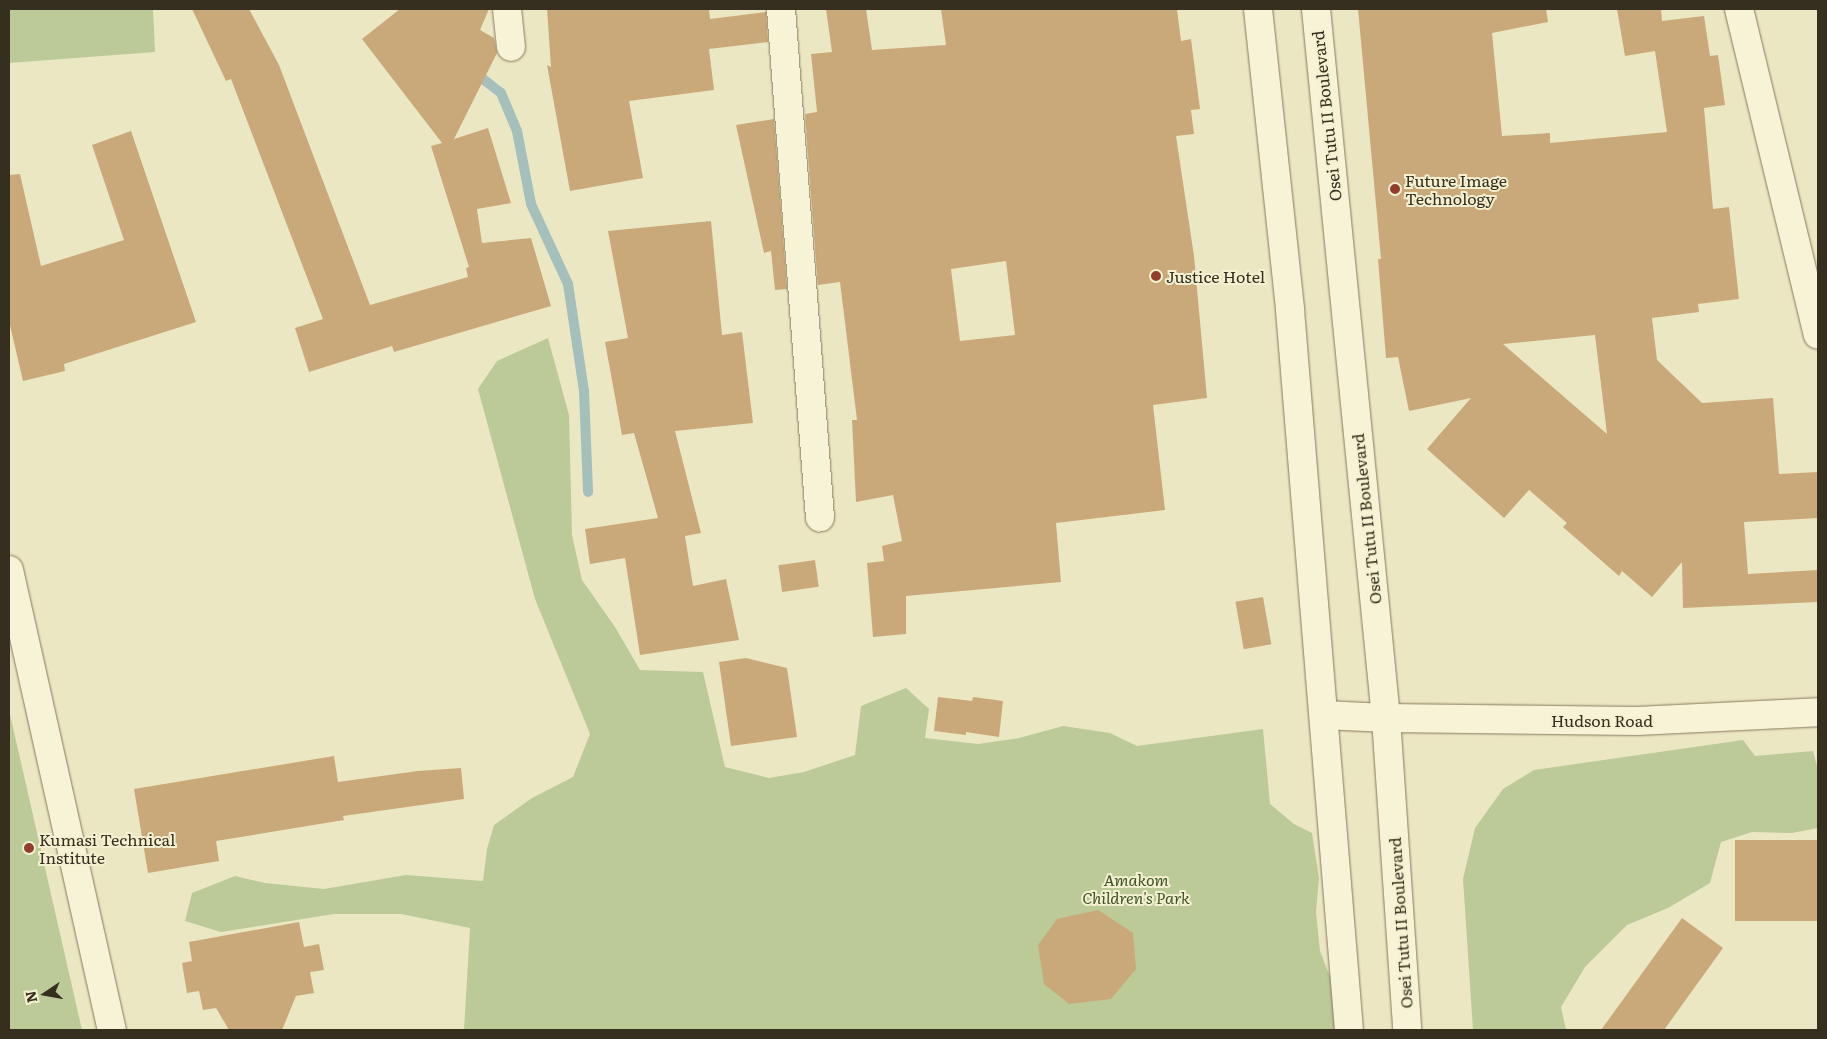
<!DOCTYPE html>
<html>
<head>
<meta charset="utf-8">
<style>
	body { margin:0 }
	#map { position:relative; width:1827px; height:1039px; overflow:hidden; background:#ece7c3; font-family:Literata,serif }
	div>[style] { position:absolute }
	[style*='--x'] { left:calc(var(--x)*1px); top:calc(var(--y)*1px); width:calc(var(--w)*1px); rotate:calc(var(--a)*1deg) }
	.green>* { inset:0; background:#bbca97 }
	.stream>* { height:10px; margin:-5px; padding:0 5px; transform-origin:5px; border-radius:5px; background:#a5bfbc }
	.building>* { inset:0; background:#c9a97a; transform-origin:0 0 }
	.roads { filter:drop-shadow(0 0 1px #86795b) drop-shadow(0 0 1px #86795b) }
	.minor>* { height:28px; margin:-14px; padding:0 14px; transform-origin:14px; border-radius:14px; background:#f7f3d6 }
	.tertiary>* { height:28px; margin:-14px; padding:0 14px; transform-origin:14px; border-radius:14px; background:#f7f3d6 }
	.secondary>* { height:28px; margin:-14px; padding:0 14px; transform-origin:14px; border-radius:14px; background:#f7f3d6 }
	.dots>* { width:14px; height:14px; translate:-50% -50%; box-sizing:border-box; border:2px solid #f4f0d2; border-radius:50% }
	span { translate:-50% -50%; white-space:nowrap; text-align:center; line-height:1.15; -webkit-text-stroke:4px #f4f0d2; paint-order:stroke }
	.street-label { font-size:16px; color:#362e1e }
	.poi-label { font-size:16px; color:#362e1e }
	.left { translate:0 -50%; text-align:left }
	.park-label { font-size:16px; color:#3f5225; font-style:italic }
	.frame { position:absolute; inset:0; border:10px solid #362e1e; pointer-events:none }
	.north { position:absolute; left:20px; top:969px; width:50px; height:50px; -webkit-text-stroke:4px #f4f0d2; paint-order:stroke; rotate:258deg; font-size:14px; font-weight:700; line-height:20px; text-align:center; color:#362e1e }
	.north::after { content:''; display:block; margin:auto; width:18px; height:22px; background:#362e1e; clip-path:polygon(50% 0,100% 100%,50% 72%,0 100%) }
</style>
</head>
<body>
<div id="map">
	<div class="green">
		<i style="clip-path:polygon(9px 9px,153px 9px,155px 52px,9px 63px)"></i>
		<i style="clip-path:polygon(548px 338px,569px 415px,572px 535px,582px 580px,615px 627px,640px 670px,703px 672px,725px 767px,769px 778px,804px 772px,855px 755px,861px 706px,906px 688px,929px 709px,925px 738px,978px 744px,1019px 738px,1063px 726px,1110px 733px,1137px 746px,1263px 729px,1270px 804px,1294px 824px,1312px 833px,1319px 878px,1316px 912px,1320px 951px,1334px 987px,1336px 1030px,464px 1030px,470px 928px,401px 914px,334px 914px,221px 932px,185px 921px,192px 893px,235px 876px,265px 883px,324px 889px,406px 875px,483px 881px,487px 849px,494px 825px,532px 798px,573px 777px,590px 734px,535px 599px,478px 389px,497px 361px)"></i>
		<i style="clip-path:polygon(9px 710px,82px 1030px,9px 1030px)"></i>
		<i style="clip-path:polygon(1743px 740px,1755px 756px,1813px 751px,1818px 770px,1818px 828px,1792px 833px,1752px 832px,1721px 842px,1710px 883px,1668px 908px,1627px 925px,1585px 967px,1561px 1007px,1566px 1030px,1473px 1030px,1463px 879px,1475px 828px,1503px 789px,1534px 770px)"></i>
	</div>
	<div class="stream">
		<i style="--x:474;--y:72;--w:34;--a:38"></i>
		<i style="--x:501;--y:93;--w:41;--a:67.2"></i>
		<i style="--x:517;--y:131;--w:74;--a:79.1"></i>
		<i style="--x:531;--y:204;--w:88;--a:65.2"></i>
		<i style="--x:568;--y:284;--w:108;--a:81.5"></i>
		<i style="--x:584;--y:391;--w:101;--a:87.7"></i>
	</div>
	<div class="building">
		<i style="clip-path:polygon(192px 9px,249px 9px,279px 65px,370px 305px,468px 277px,466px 268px,469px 267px,431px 146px,442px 143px,362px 39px,400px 9px,489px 9px,480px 30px,494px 38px,497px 53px,454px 139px,488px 128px,511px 203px,477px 209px,482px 243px,531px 238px,551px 306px,394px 352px,392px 346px,309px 372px,295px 328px,323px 319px,231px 79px,226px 81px)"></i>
		<i style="clip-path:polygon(547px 9px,709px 9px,710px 19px,766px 12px,768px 42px,709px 49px,714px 90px,629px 101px,643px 178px,570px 191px,547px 65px,551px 67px)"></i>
		<i style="clip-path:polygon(evenodd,826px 9px,866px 9px,872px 50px,946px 45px,941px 9px,1177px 9px,1181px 41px,1191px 39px,1200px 109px,1191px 110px,1194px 134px,1176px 136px,1194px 256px,1207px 398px,1153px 405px,1165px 510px,1056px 523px,1061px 582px,906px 596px,906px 634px,873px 637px,867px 563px,884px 561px,882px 546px,902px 541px,893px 495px,856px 502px,852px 420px,857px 420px,840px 282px,818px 285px,805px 114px,817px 112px,811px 54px,832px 52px,826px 9px,1006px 261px,1015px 335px,960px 341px,951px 269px,1006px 261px)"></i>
		<i style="clip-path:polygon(evenodd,1358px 9px,1546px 9px,1548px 22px,1492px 33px,1502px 136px,1550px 133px,1550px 143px,1667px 132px,1655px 51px,1625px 56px,1617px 9px,1661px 9px,1662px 21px,1704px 16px,1710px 56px,1718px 55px,1725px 105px,1704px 108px,1713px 209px,1729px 207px,1739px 299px,1698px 304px,1699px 312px,1652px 318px,1657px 360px,1702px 403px,1773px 398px,1779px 474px,1818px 472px,1818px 518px,1744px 522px,1748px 574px,1818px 570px,1818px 602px,1683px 608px,1682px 562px,1652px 597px,1622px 571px,1619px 576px,1563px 527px,1567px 523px,1529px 490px,1504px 518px,1427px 449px,1471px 398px,1409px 411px,1398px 357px,1386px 358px,1378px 259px,1381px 259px,1358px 9px,1595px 335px,1607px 434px,1503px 344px,1595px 335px)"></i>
		<i style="clip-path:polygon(774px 119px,787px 289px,775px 290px,771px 251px,764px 253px,736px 125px)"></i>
		<i style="clip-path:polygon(131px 131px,196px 322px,64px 364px,65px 371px,23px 381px,9px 321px,9px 175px,20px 174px,41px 266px,124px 240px,92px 145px)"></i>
		<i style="clip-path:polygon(711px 221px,722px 335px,742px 332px,753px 423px,675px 431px,701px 533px,685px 536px,693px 586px,726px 579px,739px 640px,640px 655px,625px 558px,590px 564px,585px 529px,658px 518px,634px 433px,622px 435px,605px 342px,628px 338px,608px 231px)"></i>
		<i style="left:815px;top:560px;width:27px;height:37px;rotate:82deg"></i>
		<i style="left:1263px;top:597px;width:48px;height:28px;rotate:80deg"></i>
		<i style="clip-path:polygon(746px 658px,787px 668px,797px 737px,731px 746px,719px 662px)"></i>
		<i style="clip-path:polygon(938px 697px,972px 701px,973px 697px,1003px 701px,999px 737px,966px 732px,966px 735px,934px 731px)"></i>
		<i style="clip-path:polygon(334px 756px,338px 782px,418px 771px,461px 768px,464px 799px,343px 816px,344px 820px,216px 841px,219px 861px,148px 873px,134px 789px)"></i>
		<i style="left:1818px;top:840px;width:81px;height:83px;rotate:90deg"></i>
		<i style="clip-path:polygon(1098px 910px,1133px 933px,1136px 969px,1111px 999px,1069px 1004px,1044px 984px,1038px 945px,1057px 919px)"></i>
		<i style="clip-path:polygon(1682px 918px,1723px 948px,1664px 1030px,1601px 1030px)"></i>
		<i style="clip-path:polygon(299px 922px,304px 947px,319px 944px,324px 970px,310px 972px,314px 993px,296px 996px,282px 1030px,229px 1030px,216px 1008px,203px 1010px,199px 991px,187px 993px,182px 963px,192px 961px,189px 942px)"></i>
	</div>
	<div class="roads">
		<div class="minor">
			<i style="--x:507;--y:9;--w:38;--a:84"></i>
			<i style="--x:781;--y:9;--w:510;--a:85.62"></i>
			<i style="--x:1739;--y:9;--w:335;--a:76.4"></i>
			<i style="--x:9;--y:570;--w:471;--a:77.4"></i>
		</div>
		<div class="tertiary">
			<i style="--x:1324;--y:715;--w:62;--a:2.8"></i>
			<i style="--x:1386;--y:718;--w:251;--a:0.7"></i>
			<i style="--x:1637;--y:721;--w:181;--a:-2.8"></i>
		</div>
		<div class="secondary">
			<i style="--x:1258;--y:9;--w:303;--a:83.9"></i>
			<i style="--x:1290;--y:310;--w:722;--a:85.32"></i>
			<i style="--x:1316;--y:9;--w:712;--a:84.36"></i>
			<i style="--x:1386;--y:718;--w:313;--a:86.1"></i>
		</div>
	</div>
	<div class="dots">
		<i style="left:1395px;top:189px;background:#933e2d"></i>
		<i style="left:1156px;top:276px;background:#933e2d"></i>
		<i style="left:29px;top:848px;background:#933e2d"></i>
	</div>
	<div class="street-label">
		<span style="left:1326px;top:116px;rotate:-96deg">Osei Tutu II Boulevard</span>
		<span style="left:1366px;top:519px;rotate:-96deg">Osei Tutu II Boulevard</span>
		<span style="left:1602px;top:720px">Hudson Road</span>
		<span style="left:1400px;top:923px;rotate:-94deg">Osei Tutu II Boulevard</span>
	</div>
	<div class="poi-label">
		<span class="left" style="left:1405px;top:189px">Future Image<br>Technology</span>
		<span class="left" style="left:1166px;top:276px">Justice Hotel</span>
		<span class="left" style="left:39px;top:848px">Kumasi Technical<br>Institute</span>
	</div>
	<div class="park-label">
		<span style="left:1136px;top:888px">Amakom<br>Children's Park</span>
	</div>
	<div class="frame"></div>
	<div class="north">N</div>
</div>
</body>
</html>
